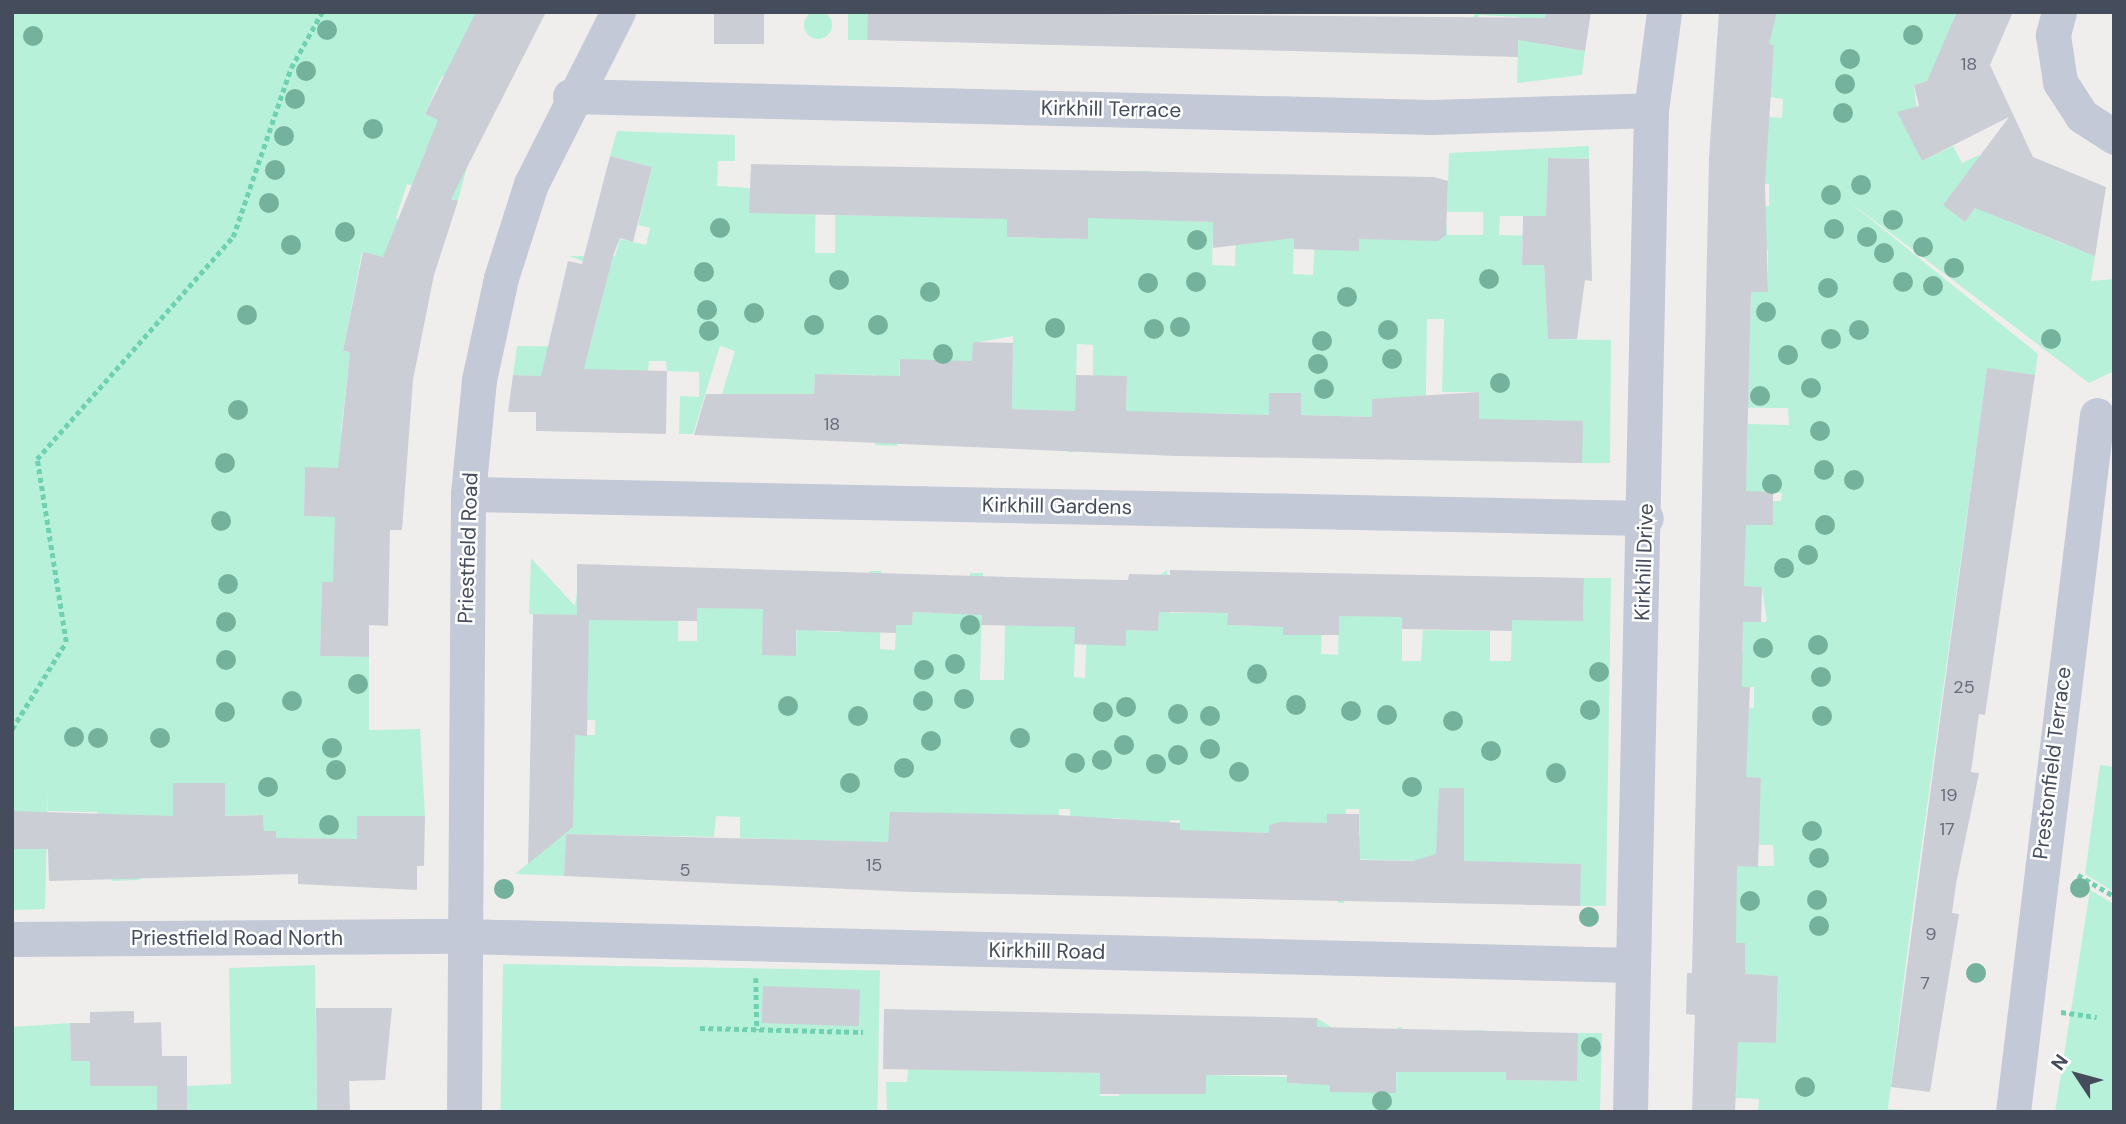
<!DOCTYPE html>
<html>
<head>
<meta charset="utf-8">
<style>
	body { margin:0 }
	#map { position:relative; width:2126px; height:1124px; overflow:hidden; background:#f0eeed; font-family:"DM Sans",sans-serif }
	div>[style] { position:absolute }
	[style*='--x'] { left:calc(var(--x)*1px); top:calc(var(--y)*1px); width:calc(var(--w)*1px); rotate:calc(var(--a)*1deg) }
	.green>* { inset:0; background:#b8f1d9; transform-origin:0 0 }
	.round { border-radius:50% }
	.building>* { inset:0; background:#ccced6; transform-origin:0 0 }
	.path>* { height:4.5px; margin-top:-2.25px; transform-origin:0; background:repeating-linear-gradient(90deg,#6fd1b2 0 5px,transparent 0 8.5px) }
	.minor>* { height:35px; margin:-17.5px; padding:0 17.5px; transform-origin:17.5px; border-radius:17.5px; background:#c3c9d6 }
	.trees>* { width:20px; height:20px; margin:-10px; border-radius:50%; background:#75b29e }
	span { translate:-50% -50%; white-space:nowrap; text-align:center; line-height:1.15; -webkit-text-stroke:5px #fff; paint-order:stroke }
	.number-label { font-size:18px; color:#676c7a }
	.number-label span { -webkit-text-stroke-width:0 }
	.street-label { font-size:21px; color:#454c5c }
	.frame { position:absolute; inset:0; border:14px solid #454c5c; pointer-events:none }
	.north { position:absolute; left:2042px; top:1040px; width:70px; height:70px; -webkit-text-stroke:5px #fff; paint-order:stroke; rotate:306deg; font-size:19px; font-weight:700; line-height:28px; text-align:center; color:#454c5c }
	.north::after { content:''; display:block; margin:auto; width:24px; height:32px; background:#454c5c; clip-path:polygon(50% 0,100% 100%,50% 72%,0 100%) }
</style>
</head>
<body>
<div id="map">
	<div class="green">
		<i class="round" style="left:804px;top:11px;width:28px;height:28px"></i>
		<i style="clip-path:polygon(12px 12px,476px 12px,500px 101px,442px 76px,425px 114px,439px 120px,423px 157px,447px 168px,470px 156px,458px 201px,407px 184px,396px 218px,405px 222px,434px 272px,362px 252px,343px 351px,350px 352px,341px 433px,403px 470px,305px 468px,304px 516px,344px 517px,351px 582px,322px 582px,320px 656px,369px 657px,369px 730px,420px 729px,425px 816px,358px 816px,357px 851px,328px 851px,328px 839px,298px 838px,272px 874px,276px 831px,264px 831px,263px 815px,210px 816px,210px 805px,225px 805px,225px 783px,174px 783px,190px 806px,139px 880px,112px 881px,97px 812px,48px 811px,48px 792px,45px 909px,12px 910px)"></i>
		<i style="left:848px;top:12px;width:20px;height:28px"></i>
		<i style="clip-path:polygon(1432px 12px,1546px 12px,1541px 44px,1585px 51px,1582px 75px,1517px 83px,1519px 17px,1479px 15px,1473px 55px,1474px 13px)"></i>
		<i style="clip-path:polygon(1777px 12px,1957px 12px,1956px 73px,1914px 85px,1922px 161px,1953px 146px,1962px 163px,1979px 155px,1993px 185px,1964px 178px,1965px 221px,1985px 196px,2010px 222px,2066px 245px,2072px 234px,2097px 244px,2091px 281px,2114px 279px,2114px 371px,2089px 383px,1847px 200px,2038px 354px,2035px 375px,1987px 369px,1910px 931px,1888px 1109px,1941px 1112px,1758px 1112px,1759px 1099px,1736px 1098px,1737px 1053px,1694px 1052px,1694px 1040px,1776px 1043px,1778px 976px,1711px 973px,1745px 962px,1745px 944px,1693px 943px,1737px 866px,1774px 866px,1773px 845px,1695px 844px,1760px 795px,1761px 779px,1746px 777px,1742px 708px,1754px 708px,1754px 687px,1742px 687px,1742px 669px,1700px 668px,1743px 651px,1743px 622px,1767px 622px,1762px 587px,1744px 586px,1745px 525px,1772px 525px,1773px 501px,1781px 501px,1782px 493px,1704px 491px,1746px 485px,1748px 424px,1789px 425px,1788px 408px,1706px 407px,1748px 400px,1751px 292px,1768px 292px,1768px 250px,1710px 250px,1753px 206px,1769px 206px,1769px 184px,1753px 184px,1768px 117px,1782px 118px,1783px 99px,1770px 97px,1774px 45px,1748px 43px)"></i>
		<i style="clip-path:polygon(617px 131px,735px 135px,735px 161px,718px 161px,717px 186px,750px 188px,809px 214px,810px 165px,816px 165px,815px 253px,835px 253px,835px 215px,1007px 218px,1008px 237px,1035px 238px,1069px 217px,1068px 239px,1087px 239px,1088px 218px,1128px 218px,1129px 171px,1151px 171px,1149px 219px,1208px 222px,1215px 173px,1212px 265px,1235px 266px,1236px 221px,1288px 222px,1290px 174px,1296px 175px,1293px 274px,1313px 275px,1316px 226px,1359px 227px,1372px 176px,1382px 176px,1382px 229px,1447px 226px,1447px 235px,1483px 235px,1483px 212px,1447px 212px,1449px 153px,1589px 146px,1589px 159px,1548px 158px,1546px 216px,1500px 216px,1499px 235px,1586px 237px,1522px 241px,1522px 265px,1544px 265px,1548px 339px,1611px 340px,1610px 463px,1582px 463px,1582px 421px,1479px 420px,1479px 392px,1442px 392px,1444px 319px,1427px 319px,1425px 459px,1372px 399px,1372px 417px,1301px 415px,1301px 393px,1270px 393px,1268px 456px,1246px 414px,1126px 412px,1127px 376px,1093px 376px,1093px 345px,1077px 344px,1074px 452px,1068px 452px,1068px 411px,1012px 409px,1013px 336px,973px 343px,972px 377px,900px 359px,897px 446px,875px 445px,877px 375px,815px 374px,814px 394px,722px 394px,735px 351px,720px 346px,693px 434px,679px 434px,680px 396px,699px 397px,699px 372px,667px 371px,666px 361px,649px 361px,648px 371px,536px 389px,536px 376px,513px 375px,517px 346px,590px 347px,609px 271px,569px 256px,615px 256px,620px 239px,646px 245px,650px 228px,638px 225px,652px 167px,610px 156px)"></i>
		<i style="clip-path:polygon(evenodd,531px 558px,575px 606px,577px 591px,679px 593px,678px 641px,697px 641px,697px 604px,768px 609px,796px 655px,797px 610px,817px 610px,816px 631px,840px 632px,867px 612px,869px 571px,881px 571px,880px 649px,895px 650px,896px 622px,912px 625px,913px 612px,969px 614px,970px 573px,983px 573px,980px 680px,1004px 680px,1005px 625px,1075px 627px,1126px 645px,1126px 630px,1158px 631px,1160px 575px,1167px 570px,1170px 613px,1228px 613px,1228px 625px,1251px 626px,1283px 614px,1284px 635px,1299px 635px,1322px 615px,1321px 654px,1338px 655px,1340px 573px,1409px 617px,1402px 625px,1402px 661px,1421px 661px,1423px 630px,1490px 631px,1490px 661px,1511px 661px,1512px 620px,1583px 620px,1584px 578px,1611px 578px,1606px 906px,1580px 906px,1580px 864px,1508px 863px,1435px 902px,1422px 861px,1346px 859px,1344px 903px,1338px 903px,1340px 814px,1327px 814px,1327px 828px,1269px 826px,1269px 833px,1180px 831px,1180px 820px,1170px 820px,1169px 831px,1125px 830px,1125px 819px,1114px 818px,1070px 829px,1070px 809px,1059px 809px,1058px 829px,890px 812px,889px 858px,874px 842px,740px 838px,740px 817px,716px 816px,714px 837px,566px 834px,564px 876px,515px 874px,544px 850px,574px 735px,595px 735px,595px 720px,532px 719px,532px 701px,588px 701px,588px 667px,558px 615px,529px 614px,531px 558px,1075px 644px,1086px 645px,1085px 678px,1074px 677px,1075px 644px,531px 558px,1346px 809px,1359px 809px,1360px 838px,1346px 838px,1346px 809px)"></i>
		<i style="clip-path:polygon(2100px 765px,2114px 767px,2114px 892px,2085px 874px)"></i>
		<i style="clip-path:polygon(2090px 890px,2114px 904px,2114px 1112px,2055px 1112px)"></i>
		<i style="left:503px;top:964px;width:377px;height:148px;rotate:1deg"></i>
		<i style="clip-path:polygon(315px 965px,317px 1112px,187px 1112px,187px 1086px,231px 1084px,229px 968px)"></i>
		<i style="clip-path:polygon(1317px 1018px,1331px 1027px,1330px 1092px,1396px 1092px,1397px 1028px,1402px 1027px,1409px 1072px,1475px 1072px,1475px 1030px,1507px 1032px,1506px 1080px,1576px 1081px,1578px 1033px,1602px 1033px,1600px 1112px,887px 1112px,886px 1082px,907px 1082px,908px 1069px,1100px 1073px,1100px 1096px,1119px 1096px,1119px 1073px,1206px 1094px,1206px 1075px,1287px 1077px,1287px 1083px,1300px 1084px,1315px 1077px)"></i>
		<i style="clip-path:polygon(70px 1023px,71px 1061px,90px 1061px,90px 1086px,157px 1086px,157px 1112px,12px 1112px,12px 1027px)"></i>
	</div>
	<div class="building">
		<i style="clip-path:polygon(476px 12px,546px 12px,451px 199px,458px 201px,434px 275px,413px 380px,402px 530px,390px 530px,388px 626px,369px 625px,369px 657px,320px 656px,322px 582px,333px 582px,335px 517px,304px 516px,305px 467px,338px 468px,350px 352px,343px 351px,363px 252px,383px 257px,438px 120px,425px 114px)"></i>
		<i style="left:714px;top:12px;width:50px;height:32px"></i>
		<i style="clip-path:polygon(868px 12px,1545px 18px,1546px 12px,1591px 12px,1585px 51px,1518px 40px,1518px 57px,867px 40px)"></i>
		<i style="clip-path:polygon(1719px 12px,1777px 12px,1769px 44px,1774px 45px,1765px 184px,1768px 292px,1751px 292px,1746px 491px,1773px 492px,1773px 525px,1746px 525px,1744px 586px,1762px 587px,1761px 622px,1743px 622px,1742px 687px,1750px 687px,1746px 777px,1761px 778px,1758px 867px,1737px 866px,1736px 943px,1745px 943px,1745px 974px,1778px 976px,1776px 1043px,1738px 1042px,1735px 1112px,1692px 1112px,1695px 1015px,1686px 1014px,1687px 973px,1692px 973px,1709px 157px)"></i>
		<i style="clip-path:polygon(1957px 12px,2013px 12px,1990px 65px,2033px 157px,2106px 187px,2095px 256px,1975px 208px,1965px 222px,1943px 205px,2009px 117px,1922px 161px,1897px 112px,1919px 106px,1914px 85px,1927px 81px)"></i>
		<i style="clip-path:polygon(610px 156px,652px 167px,633px 242px,620px 238px,613px 256px,584px 369px,667px 371px,666px 434px,536px 431px,536px 412px,508px 412px,513px 375px,541px 376px,568px 261px,582px 264px)"></i>
		<i style="clip-path:polygon(1548px 158px,1589px 159px,1592px 281px,1585px 280px,1577px 339px,1548px 339px,1544px 265px,1522px 265px,1523px 216px,1546px 216px)"></i>
		<i style="clip-path:polygon(751px 164px,1434px 177px,1448px 181px,1446px 235px,1438px 241px,1359px 239px,1359px 251px,1294px 249px,1294px 238px,1213px 248px,1213px 222px,1088px 218px,1088px 239px,1007px 237px,1007px 219px,749px 213px)"></i>
		<i style="clip-path:polygon(973px 342px,1013px 343px,1012px 409px,1075px 411px,1076px 375px,1127px 376px,1126px 411px,1269px 415px,1269px 393px,1301px 393px,1301px 415px,1372px 417px,1372px 399px,1479px 392px,1479px 419px,1583px 421px,1582px 463px,1177px 456px,694px 435px,706px 394px,814px 394px,815px 374px,900px 376px,900px 359px,972px 361px)"></i>
		<i style="clip-path:polygon(1987px 368px,2035px 375px,1985px 715px,1979px 714px,1971px 772px,1979px 773px,1956px 884px,1952px 913px,1959px 914px,1930px 1092px,1891px 1087px)"></i>
		<i style="clip-path:polygon(577px 564px,1076px 579px,1128px 580px,1129px 574px,1170px 575px,1170px 570px,1584px 578px,1583px 621px,1512px 620px,1512px 631px,1402px 629px,1402px 617px,1339px 616px,1339px 635px,1283px 635px,1283px 627px,1227px 625px,1228px 613px,1159px 612px,1158px 631px,1126px 630px,1126px 646px,1074px 644px,1075px 627px,981px 625px,982px 615px,913px 612px,912px 625px,896px 625px,896px 633px,796px 630px,796px 656px,762px 655px,763px 609px,697px 608px,697px 621px,589px 620px,587px 736px,575px 735px,573px 827px,528px 864px,533px 614px,577px 615px)"></i>
		<i style="clip-path:polygon(173px 783px,225px 783px,225px 816px,263px 815px,264px 831px,276px 831px,276px 838px,357px 839px,357px 816px,425px 816px,424px 866px,417px 866px,417px 890px,298px 884px,298px 874px,49px 881px,48px 849px,12px 849px,12px 811px,173px 816px)"></i>
		<i style="clip-path:polygon(1439px 788px,1464px 788px,1464px 861px,1581px 864px,1580px 906px,912px 892px,564px 876px,566px 834px,888px 842px,890px 812px,1058px 815px,1180px 823px,1180px 830px,1269px 833px,1269px 825px,1280px 822px,1327px 823px,1327px 814px,1359px 814px,1360px 860px,1413px 861px,1436px 854px)"></i>
		<i style="left:763px;top:986px;width:97px;height:37px;rotate:2deg"></i>
		<i style="clip-path:polygon(316px 1008px,392px 1008px,385px 1080px,349px 1081px,350px 1112px,317px 1112px)"></i>
		<i style="clip-path:polygon(884px 1009px,1317px 1018px,1317px 1027px,1578px 1033px,1577px 1081px,1506px 1080px,1506px 1072px,1396px 1072px,1396px 1093px,1330px 1092px,1330px 1085px,1287px 1083px,1287px 1075px,1206px 1075px,1206px 1094px,1100px 1094px,1100px 1073px,883px 1069px)"></i>
		<i style="clip-path:polygon(134px 1011px,134px 1023px,161px 1022px,162px 1056px,187px 1056px,187px 1112px,157px 1112px,157px 1086px,90px 1086px,90px 1061px,71px 1061px,70px 1023px,90px 1023px,90px 1012px)"></i>
	</div>
	<div class="path">
		<i style="--x:12;--y:729;--w:102;--a:-58.2"></i>
		<i style="--x:66;--y:642;--w:185;--a:-99"></i>
		<i style="--x:37;--y:459;--w:296;--a:-48.6"></i>
		<i style="--x:233;--y:237;--w:179;--a:-71.1"></i>
		<i style="--x:291;--y:68;--w:64;--a:-61"></i>
		<i style="--x:2078;--y:875;--w:42;--a:30.3"></i>
		<i style="--x:756;--y:978;--w:52;--a:88.9"></i>
		<i style="--x:2061;--y:1012;--w:36;--a:8"></i>
		<i style="--x:700;--y:1028;--w:163;--a:1.4"></i>
	</div>
	<div class="minor">
		<i style="--x:2059;--y:12;--w:24;--a:105"></i>
		<i style="--x:2053;--y:35;--w:48;--a:81.5"></i>
		<i style="--x:2060;--y:82;--w:40;--a:57.1"></i>
		<i style="--x:2082;--y:116;--w:38;--a:33"></i>
		<i style="--x:570;--y:96;--w:862;--a:1.4"></i>
		<i style="--x:1432;--y:117;--w:219;--a:-1.8"></i>
		<i style="--x:468;--y:494;--w:1178;--a:1.17"></i>
		<i style="--x:12;--y:939;--w:450;--a:-0.4"></i>
		<i style="--x:462;--y:936;--w:1171;--a:1.42"></i>
		<i style="--x:464;--y:1112;--w:618;--a:-89.63"></i>
		<i style="--x:468;--y:494;--w:115;--a:-84.5"></i>
		<i style="--x:479;--y:380;--w:104;--a:-77.8"></i>
		<i style="--x:501;--y:278;--w:99;--a:-72.3"></i>
		<i style="--x:531;--y:184;--w:193;--a:-63.2"></i>
		<i style="--x:1630;--y:1112;--w:1002;--a:-88.8"></i>
		<i style="--x:1651;--y:110;--w:99;--a:-82.4"></i>
		<i style="--x:2013;--y:1112;--w:702;--a:-83.13"></i>
	</div>
	<div class="trees">
		<i style="left:327px;top:30px"></i>
		<i style="left:1913px;top:35px"></i>
		<i style="left:33px;top:36px"></i>
		<i style="left:1850px;top:59px"></i>
		<i style="left:306px;top:71px"></i>
		<i style="left:1845px;top:84px"></i>
		<i style="left:295px;top:99px"></i>
		<i style="left:1843px;top:113px"></i>
		<i style="left:373px;top:129px"></i>
		<i style="left:284px;top:136px"></i>
		<i style="left:275px;top:170px"></i>
		<i style="left:1861px;top:185px"></i>
		<i style="left:1831px;top:195px"></i>
		<i style="left:269px;top:203px"></i>
		<i style="left:1893px;top:220px"></i>
		<i style="left:720px;top:228px"></i>
		<i style="left:1834px;top:229px"></i>
		<i style="left:345px;top:232px"></i>
		<i style="left:1867px;top:237px"></i>
		<i style="left:1197px;top:240px"></i>
		<i style="left:291px;top:245px"></i>
		<i style="left:1923px;top:247px"></i>
		<i style="left:1884px;top:253px"></i>
		<i style="left:1954px;top:268px"></i>
		<i style="left:704px;top:272px"></i>
		<i style="left:1489px;top:279px"></i>
		<i style="left:839px;top:280px"></i>
		<i style="left:1196px;top:282px"></i>
		<i style="left:1903px;top:282px"></i>
		<i style="left:1148px;top:283px"></i>
		<i style="left:1933px;top:286px"></i>
		<i style="left:1828px;top:288px"></i>
		<i style="left:930px;top:292px"></i>
		<i style="left:1347px;top:297px"></i>
		<i style="left:707px;top:310px"></i>
		<i style="left:1766px;top:312px"></i>
		<i style="left:754px;top:313px"></i>
		<i style="left:247px;top:315px"></i>
		<i style="left:814px;top:325px"></i>
		<i style="left:878px;top:325px"></i>
		<i style="left:1180px;top:327px"></i>
		<i style="left:1055px;top:328px"></i>
		<i style="left:1154px;top:329px"></i>
		<i style="left:1388px;top:330px"></i>
		<i style="left:1859px;top:330px"></i>
		<i style="left:709px;top:331px"></i>
		<i style="left:1831px;top:339px"></i>
		<i style="left:2051px;top:339px"></i>
		<i style="left:1322px;top:341px"></i>
		<i style="left:943px;top:354px"></i>
		<i style="left:1788px;top:355px"></i>
		<i style="left:1392px;top:359px"></i>
		<i style="left:1318px;top:364px"></i>
		<i style="left:1500px;top:383px"></i>
		<i style="left:1811px;top:388px"></i>
		<i style="left:1324px;top:389px"></i>
		<i style="left:1760px;top:396px"></i>
		<i style="left:238px;top:410px"></i>
		<i style="left:1820px;top:431px"></i>
		<i style="left:225px;top:463px"></i>
		<i style="left:1824px;top:470px"></i>
		<i style="left:1854px;top:480px"></i>
		<i style="left:1772px;top:484px"></i>
		<i style="left:221px;top:521px"></i>
		<i style="left:1825px;top:525px"></i>
		<i style="left:1808px;top:555px"></i>
		<i style="left:1784px;top:568px"></i>
		<i style="left:228px;top:584px"></i>
		<i style="left:226px;top:622px"></i>
		<i style="left:970px;top:625px"></i>
		<i style="left:1818px;top:645px"></i>
		<i style="left:1763px;top:648px"></i>
		<i style="left:226px;top:660px"></i>
		<i style="left:955px;top:664px"></i>
		<i style="left:924px;top:670px"></i>
		<i style="left:1599px;top:672px"></i>
		<i style="left:1257px;top:674px"></i>
		<i style="left:1821px;top:677px"></i>
		<i style="left:358px;top:684px"></i>
		<i style="left:964px;top:699px"></i>
		<i style="left:292px;top:701px"></i>
		<i style="left:923px;top:701px"></i>
		<i style="left:1296px;top:705px"></i>
		<i style="left:788px;top:706px"></i>
		<i style="left:1126px;top:707px"></i>
		<i style="left:1590px;top:710px"></i>
		<i style="left:1351px;top:711px"></i>
		<i style="left:225px;top:712px"></i>
		<i style="left:1103px;top:712px"></i>
		<i style="left:1178px;top:714px"></i>
		<i style="left:1387px;top:715px"></i>
		<i style="left:858px;top:716px"></i>
		<i style="left:1210px;top:716px"></i>
		<i style="left:1822px;top:716px"></i>
		<i style="left:1453px;top:721px"></i>
		<i style="left:74px;top:737px"></i>
		<i style="left:98px;top:738px"></i>
		<i style="left:160px;top:738px"></i>
		<i style="left:1020px;top:738px"></i>
		<i style="left:931px;top:741px"></i>
		<i style="left:1124px;top:745px"></i>
		<i style="left:332px;top:748px"></i>
		<i style="left:1210px;top:749px"></i>
		<i style="left:1491px;top:751px"></i>
		<i style="left:1178px;top:755px"></i>
		<i style="left:1102px;top:760px"></i>
		<i style="left:1075px;top:763px"></i>
		<i style="left:1156px;top:764px"></i>
		<i style="left:904px;top:768px"></i>
		<i style="left:336px;top:770px"></i>
		<i style="left:1239px;top:772px"></i>
		<i style="left:1556px;top:773px"></i>
		<i style="left:850px;top:783px"></i>
		<i style="left:268px;top:787px"></i>
		<i style="left:1412px;top:787px"></i>
		<i style="left:329px;top:825px"></i>
		<i style="left:1812px;top:831px"></i>
		<i style="left:1819px;top:858px"></i>
		<i style="left:2080px;top:888px"></i>
		<i style="left:504px;top:889px"></i>
		<i style="left:1817px;top:900px"></i>
		<i style="left:1750px;top:901px"></i>
		<i style="left:1589px;top:917px"></i>
		<i style="left:1819px;top:926px"></i>
		<i style="left:1976px;top:973px"></i>
		<i style="left:1591px;top:1047px"></i>
		<i style="left:1805px;top:1087px"></i>
		<i style="left:1382px;top:1101px"></i>
	</div>
	<div class="number-label">
		<span style="left:1969px;top:64px">18</span>
		<span style="left:832px;top:424px">18</span>
		<span style="left:1964px;top:687px">25</span>
		<span style="left:1949px;top:795px">19</span>
		<span style="left:1947px;top:829px">17</span>
		<span style="left:874px;top:865px">15</span>
		<span style="left:685px;top:870px">5</span>
		<span style="left:1931px;top:934px">9</span>
		<span style="left:1925px;top:983px">7</span>
	</div>
	<div class="street-label">
		<span style="left:1111px;top:109px;rotate:1deg">Kirkhill Terrace</span>
		<span style="left:1057px;top:506px;rotate:1deg">Kirkhill Gardens</span>
		<span style="left:468px;top:548px;rotate:-88deg">Priestfield Road</span>
		<span style="left:1644px;top:562px;rotate:-88deg">Kirkhill Drive</span>
		<span style="left:2052px;top:763px;rotate:-83deg">Prestonfield Terrace</span>
		<span style="left:237px;top:938px">Priestfield Road North</span>
		<span style="left:1047px;top:951px;rotate:1deg">Kirkhill Road</span>
	</div>
	<div class="frame"></div>
	<div class="north">N</div>
</div>
</body>
</html>
